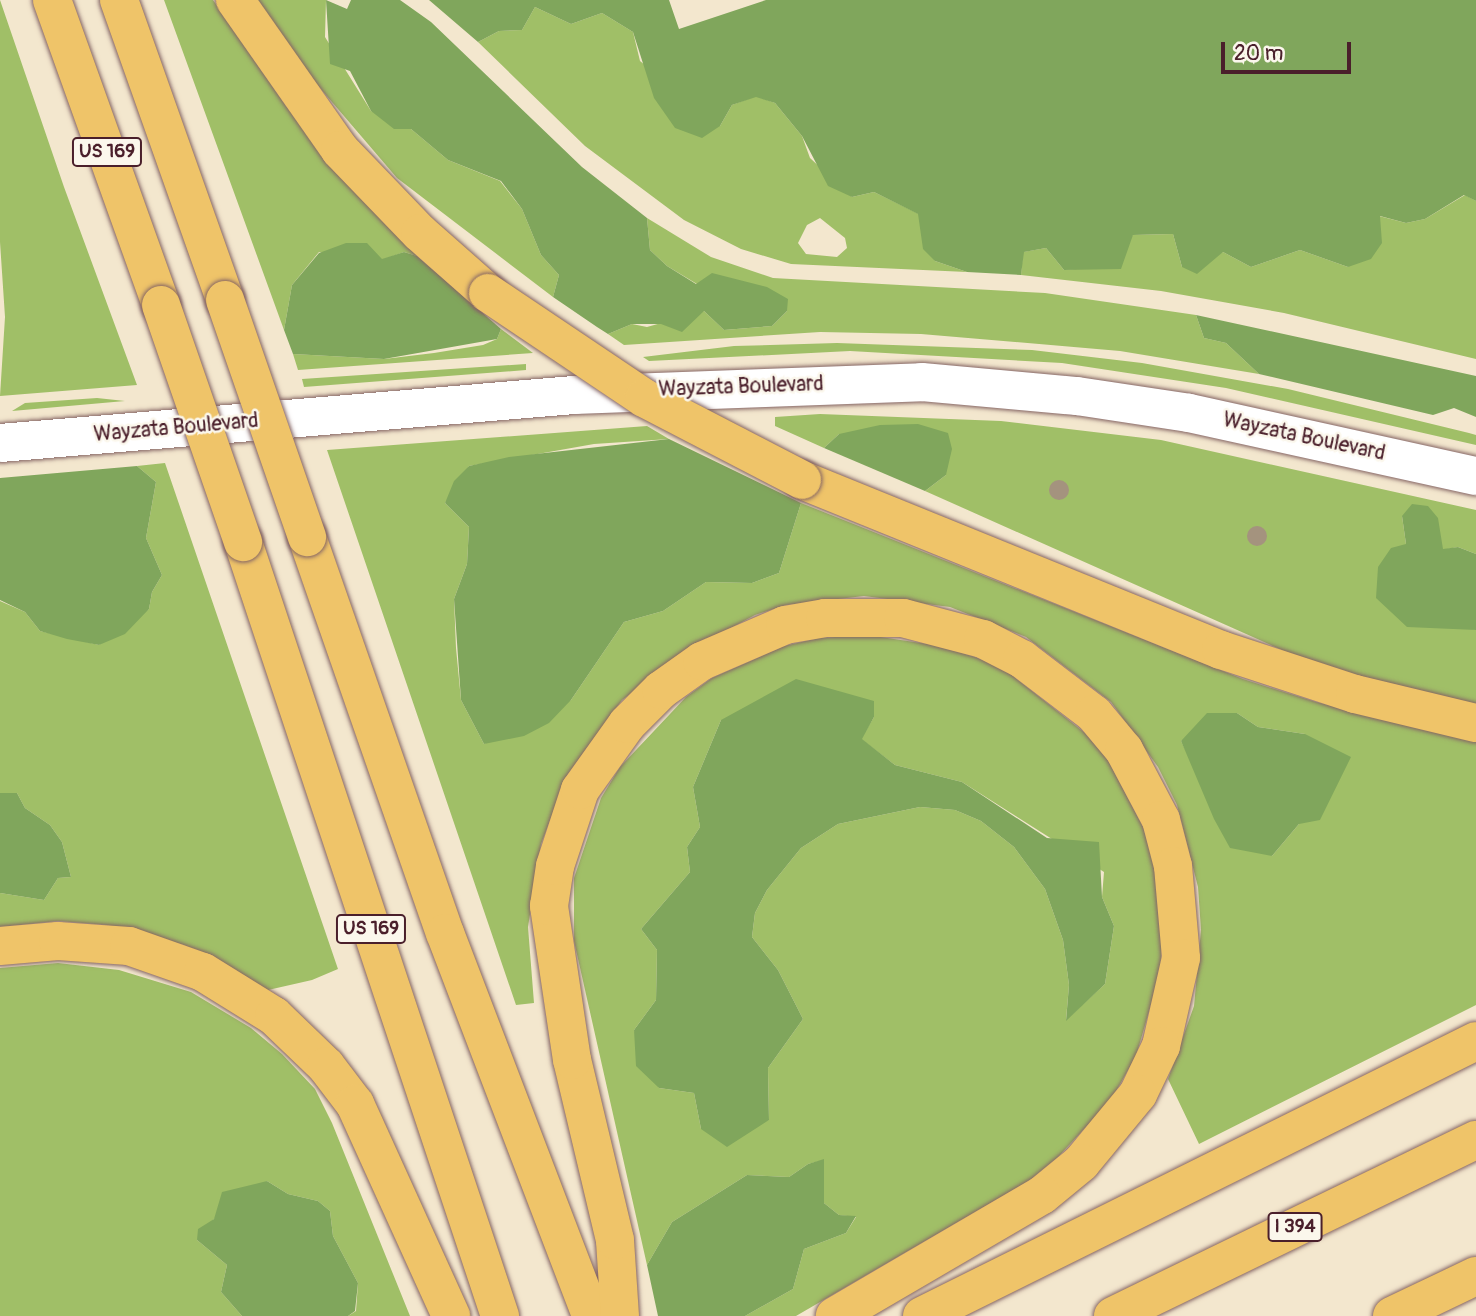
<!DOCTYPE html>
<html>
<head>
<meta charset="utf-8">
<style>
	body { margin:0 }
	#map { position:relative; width:1476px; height:1316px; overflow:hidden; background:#f3e7ce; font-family:Pangolin,sans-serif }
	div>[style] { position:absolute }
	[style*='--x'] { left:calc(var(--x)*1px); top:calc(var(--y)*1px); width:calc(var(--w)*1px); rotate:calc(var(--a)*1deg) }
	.green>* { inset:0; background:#a0bf67 }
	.forest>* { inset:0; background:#80a65c }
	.roads { filter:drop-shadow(0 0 2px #856564) drop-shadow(0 0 2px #856564) }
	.tertiary>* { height:38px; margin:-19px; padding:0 19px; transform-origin:19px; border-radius:19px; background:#fff }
	.motorway>* { height:38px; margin:-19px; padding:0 19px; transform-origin:19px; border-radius:19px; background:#efc469 }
	.bridges { filter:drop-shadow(0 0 2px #856564) drop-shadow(0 0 2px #856564) }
	.motorway-bridge>* { height:38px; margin:-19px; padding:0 19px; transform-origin:19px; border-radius:19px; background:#efc469 }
	.trees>* { width:20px; height:20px; margin:-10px; border-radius:50%; background:#a4937e }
	span { translate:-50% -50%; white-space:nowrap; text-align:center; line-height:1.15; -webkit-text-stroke:5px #fbf7ec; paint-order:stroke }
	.shield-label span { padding:2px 5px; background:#fbf7ec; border:2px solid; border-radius:5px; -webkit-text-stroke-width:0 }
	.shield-label { font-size:19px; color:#4a1f2b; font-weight:700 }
	.street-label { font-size:21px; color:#4a1f2b }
	.scale { position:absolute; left:1221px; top:42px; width:130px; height:32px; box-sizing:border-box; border:4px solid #4a1f2b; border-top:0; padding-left:9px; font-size:21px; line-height:24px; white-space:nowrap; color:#4a1f2b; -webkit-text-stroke:5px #fbf7ec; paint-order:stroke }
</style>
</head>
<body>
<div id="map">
	<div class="green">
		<i style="clip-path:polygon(0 0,64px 187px,137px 385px,0 396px,5px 317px,0 242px)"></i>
		<i style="clip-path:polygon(164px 0,213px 0,286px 106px,417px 256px,404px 252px,382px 260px,319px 252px,292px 285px,284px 330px)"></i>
		<i style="clip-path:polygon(255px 0,326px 0,325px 37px,371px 111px,411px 129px,448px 160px,500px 181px,522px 209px,541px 255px,559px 275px,553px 297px,397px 178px,314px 81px)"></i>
		<i style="clip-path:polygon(evenodd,535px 7px,571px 24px,602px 13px,633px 32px,640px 61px,720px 126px,732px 105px,756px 96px,775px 103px,802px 136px,810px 158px,852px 197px,874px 192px,919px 214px,935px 261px,967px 272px,791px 264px,741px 249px,684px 220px,585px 146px,478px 42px,499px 31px,522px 30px,535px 7px,820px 218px,845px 238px,847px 248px,837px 257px,806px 254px,798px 243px,807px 225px,820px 218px)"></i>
		<i style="clip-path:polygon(1465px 195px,1476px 201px,1476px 359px,1284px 313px,1161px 291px,1021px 275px,1023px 252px,1046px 248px,1064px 270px,1085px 268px,1133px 235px,1173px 234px,1182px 267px,1223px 252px,1251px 267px,1300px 250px,1348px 267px,1379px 216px,1406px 223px,1425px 219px)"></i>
		<i style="clip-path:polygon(647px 218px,711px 257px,773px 278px,1045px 293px,1196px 315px,1204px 338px,1226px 343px,1259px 374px,1120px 351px,921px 334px,820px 332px,624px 345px,608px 334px,632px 324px,647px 327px,704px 311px,724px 330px,772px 326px,787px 311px,697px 284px,667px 266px,650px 250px)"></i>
		<i style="clip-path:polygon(501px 329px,533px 353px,298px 370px,293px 354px,384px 359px,434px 353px,483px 345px,497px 339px)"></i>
		<i style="clip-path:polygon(837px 343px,1032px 350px,1142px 363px,1288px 389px,1469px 433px,1476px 435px,1476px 445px,1226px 388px,1062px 363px,850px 351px,649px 361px,643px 357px,734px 346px)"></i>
		<i style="clip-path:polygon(526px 364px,526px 370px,304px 387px,302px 379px)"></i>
		<i style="clip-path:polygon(97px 398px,125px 401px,12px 411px,25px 403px)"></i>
		<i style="clip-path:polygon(820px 414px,1001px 421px,1161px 440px,1476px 510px,1476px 554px,1458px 547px,1442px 550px,1402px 516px,1406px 544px,1465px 627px,1476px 630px,1476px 704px,1318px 666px,925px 491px,946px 475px,839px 434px,824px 448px,775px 426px,775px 417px)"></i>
		<i style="clip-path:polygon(evenodd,647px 426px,669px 439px,594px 444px,469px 466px,445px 503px,469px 527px,467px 564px,454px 599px,456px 648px,461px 700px,484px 744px,571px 700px,624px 622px,663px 611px,706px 582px,752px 583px,779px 573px,801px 503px,1243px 679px,1316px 702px,1476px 741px,1476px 1005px,1199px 1144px,1168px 1079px,1194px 1006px,1201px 930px,1198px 887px,1177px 805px,1158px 767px,1111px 702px,1026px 637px,950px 607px,864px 596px,786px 605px,755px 615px,692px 649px,622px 700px,568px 774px,541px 844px,528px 927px,534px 1003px,516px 1005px,327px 450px,647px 426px,1237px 713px,1258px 727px,1305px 734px,1299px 824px,1272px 856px,1190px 759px,1181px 741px,1237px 713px)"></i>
		<i style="clip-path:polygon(165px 463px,338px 969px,312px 980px,268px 990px,184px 945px,107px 925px,58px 921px,0 927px,0 893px,44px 900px,58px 878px,71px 877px,62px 842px,50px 825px,25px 808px,17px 793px,0 793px,0 601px,25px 612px,40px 631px,99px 645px,149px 609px,152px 592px,162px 575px,146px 538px,156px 482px,137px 466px)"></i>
		<i style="clip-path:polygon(evenodd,867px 635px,941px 646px,999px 665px,1085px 733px,1108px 760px,1143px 827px,1154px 863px,1162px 940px,1160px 974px,1136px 1056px,1111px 1100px,1058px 1157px,1030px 1180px,796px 1316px,745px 1316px,793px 1289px,804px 1249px,846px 1233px,856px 1217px,839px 1215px,824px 1203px,824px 1160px,808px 1164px,789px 1177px,747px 1175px,672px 1222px,647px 1265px,574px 941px,574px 878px,601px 798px,620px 767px,686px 697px,712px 678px,784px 646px,819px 638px,867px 635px,874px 717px,861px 739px,895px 765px,962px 782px,1104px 872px,1102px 897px,1114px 926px,1105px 984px,1066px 1020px,1069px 985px,1063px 940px,1045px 889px,1014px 847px,981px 821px,955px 810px,920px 807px,838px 824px,801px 848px,767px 890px,755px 913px,752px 937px,778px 970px,803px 1019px,768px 1068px,769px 1120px,701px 1129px,694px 1093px,659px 1088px,634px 1030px,656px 1000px,657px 950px,641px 929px,690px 872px,687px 847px,700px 827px,693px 787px,721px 720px,874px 717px)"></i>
		<i style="clip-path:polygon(58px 963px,119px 970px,191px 992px,251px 1028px,282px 1054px,315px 1089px,332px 1123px,410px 1316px,348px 1316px,356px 1311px,358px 1283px,333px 1236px,330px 1211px,318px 1201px,288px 1194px,267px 1181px,214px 1219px,197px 1240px,227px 1265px,221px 1292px,242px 1316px,0 1316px,0 968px)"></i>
	</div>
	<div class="forest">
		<i style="clip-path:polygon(326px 0,347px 9px,351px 0,400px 0,431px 22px,582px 167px,647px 218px,650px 250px,667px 266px,696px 284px,712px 273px,767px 287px,788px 299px,787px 311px,772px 326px,724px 330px,704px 311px,682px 332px,661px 324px,632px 324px,608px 334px,597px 327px,553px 297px,559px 275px,541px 255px,522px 209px,501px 181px,448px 160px,411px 129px,394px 129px,371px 111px,350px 71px,330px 64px)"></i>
		<i style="clip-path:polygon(429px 0,669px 0,679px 29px,766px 0,1476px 0,1476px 201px,1464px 195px,1425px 219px,1406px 223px,1380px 216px,1382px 243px,1371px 259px,1348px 267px,1300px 250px,1251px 267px,1223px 252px,1197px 274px,1182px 267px,1173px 234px,1133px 235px,1121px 269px,1064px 270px,1046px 248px,1024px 252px,1021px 275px,967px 272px,935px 261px,923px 249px,918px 214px,874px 192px,852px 197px,828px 186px,802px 136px,775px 103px,756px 97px,732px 105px,720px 126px,702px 138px,675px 128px,654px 98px,633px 32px,602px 13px,571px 24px,535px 7px,522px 30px,499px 31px,478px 42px)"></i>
		<i style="clip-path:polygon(346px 243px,367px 243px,382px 259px,404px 252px,417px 256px,501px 329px,497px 339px,384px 359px,293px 354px,284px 330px,292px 285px,319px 253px)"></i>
		<i style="clip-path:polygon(1196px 315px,1476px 376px,1476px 417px,1454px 408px,1433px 415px,1259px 374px,1226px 343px,1204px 338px)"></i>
		<i style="clip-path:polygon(918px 424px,948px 433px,952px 449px,946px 475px,925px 491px,824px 448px,839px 434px,880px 425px)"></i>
		<i style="clip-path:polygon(669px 439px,801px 503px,779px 573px,752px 583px,706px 582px,663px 611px,624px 622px,571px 700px,549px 723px,524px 736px,484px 744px,461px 700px,454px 599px,467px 564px,469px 527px,445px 503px,454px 481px,469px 466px,509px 457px)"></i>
		<i style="clip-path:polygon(137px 466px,156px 482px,146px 538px,162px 575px,152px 592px,149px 609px,125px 634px,99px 645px,67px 639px,40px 631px,25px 612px,0 600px,0 478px)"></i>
		<i style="clip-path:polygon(1412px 504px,1428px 506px,1438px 518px,1443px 549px,1458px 547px,1476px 554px,1476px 630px,1407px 627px,1376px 598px,1378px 567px,1391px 548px,1406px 544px,1402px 516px)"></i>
		<i style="clip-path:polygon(796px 679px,874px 701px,874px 717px,862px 739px,895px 765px,962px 782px,1047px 838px,1099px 842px,1102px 897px,1114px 926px,1105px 984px,1066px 1021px,1069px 985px,1063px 940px,1045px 889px,1014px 847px,981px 821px,955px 810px,920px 807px,838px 824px,801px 848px,767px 890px,755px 913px,752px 937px,778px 970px,803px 1019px,768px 1068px,769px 1120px,727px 1147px,701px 1129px,694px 1093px,659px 1088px,636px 1066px,634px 1030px,656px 1000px,657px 950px,641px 929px,690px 872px,687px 847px,700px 827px,693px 787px,721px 720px)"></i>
		<i style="clip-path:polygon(1207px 713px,1237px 713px,1258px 727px,1305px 734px,1351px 757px,1320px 820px,1299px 824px,1272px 856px,1230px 848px,1214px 819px,1181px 741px)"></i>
		<i style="clip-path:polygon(0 793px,17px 793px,25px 808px,50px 825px,62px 842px,71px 877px,58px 878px,44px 900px,0 893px)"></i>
		<i style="clip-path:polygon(824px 1159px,824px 1203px,839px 1215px,856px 1216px,846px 1233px,804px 1249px,793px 1289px,745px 1316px,658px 1316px,647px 1265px,672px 1222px,747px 1175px,789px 1177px,808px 1164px)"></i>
		<i style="clip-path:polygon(267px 1181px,288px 1194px,318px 1201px,330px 1211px,333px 1236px,358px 1283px,355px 1311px,348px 1316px,242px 1316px,221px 1292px,227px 1265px,197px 1240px,198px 1229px,214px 1219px,222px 1192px)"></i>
	</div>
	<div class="roads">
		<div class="tertiary">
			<i style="--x:0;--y:443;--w:576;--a:-4.78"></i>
			<i style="--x:574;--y:395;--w:348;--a:-2.1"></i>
			<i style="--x:922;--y:382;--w:156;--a:5.2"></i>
			<i style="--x:1077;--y:396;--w:113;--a:8.6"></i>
			<i style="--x:1189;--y:413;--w:294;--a:12.4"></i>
		</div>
		<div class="motorway">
			<i style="--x:52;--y:0;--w:324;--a:70.3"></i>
			<i style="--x:119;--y:0;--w:318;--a:70.5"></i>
			<i style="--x:235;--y:0;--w:183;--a:55"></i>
			<i style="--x:340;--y:150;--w:115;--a:46.1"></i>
			<i style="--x:420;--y:233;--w:91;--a:41.4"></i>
			<i style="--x:802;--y:480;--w:452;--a:22.1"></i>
			<i style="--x:1221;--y:650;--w:141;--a:18.2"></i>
			<i style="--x:1355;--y:694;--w:124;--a:13.5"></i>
			<i style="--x:307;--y:537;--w:419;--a:70.8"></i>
			<i style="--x:445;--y:933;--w:410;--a:69.1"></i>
			<i style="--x:243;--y:542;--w:816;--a:71.63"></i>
			<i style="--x:0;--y:946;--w:58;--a:-4.9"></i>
			<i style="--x:58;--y:941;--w:71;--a:4"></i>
			<i style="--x:129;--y:946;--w:78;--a:19.4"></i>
			<i style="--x:203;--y:972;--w:84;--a:31.8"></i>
			<i style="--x:274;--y:1016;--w:72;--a:43.9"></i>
			<i style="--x:326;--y:1066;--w:48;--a:52.7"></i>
			<i style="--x:355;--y:1104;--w:233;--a:65.6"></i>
			<i style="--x:620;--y:1316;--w:76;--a:-93.8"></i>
			<i style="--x:615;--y:1240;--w:185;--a:-103.4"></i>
			<i style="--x:572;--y:1060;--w:156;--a:-98.5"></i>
			<i style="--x:549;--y:906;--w:40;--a:-81.5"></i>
			<i style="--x:555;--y:866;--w:80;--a:-71.8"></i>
			<i style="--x:580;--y:790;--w:81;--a:-54.5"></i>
			<i style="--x:627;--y:724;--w:48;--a:-45"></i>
			<i style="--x:661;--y:690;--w:50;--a:-35.3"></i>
			<i style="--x:702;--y:661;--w:90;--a:-23.4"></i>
			<i style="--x:785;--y:625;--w:41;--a:-9.9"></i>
			<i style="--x:825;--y:618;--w:78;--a:0"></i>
			<i style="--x:903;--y:618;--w:83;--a:14.7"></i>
			<i style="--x:983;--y:639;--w:44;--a:27.1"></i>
			<i style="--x:1022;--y:659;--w:91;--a:37.4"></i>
			<i style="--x:1094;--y:714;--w:47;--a:50.2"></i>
			<i style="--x:1124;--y:750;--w:79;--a:62.1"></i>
			<i style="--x:1161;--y:820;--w:48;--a:75.4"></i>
			<i style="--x:1173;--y:866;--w:92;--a:85"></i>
			<i style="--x:1181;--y:958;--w:90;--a:102.8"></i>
			<i style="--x:1161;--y:1046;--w:53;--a:115.6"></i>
			<i style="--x:1138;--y:1094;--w:89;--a:129.6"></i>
			<i style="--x:1081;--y:1163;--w:50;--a:140.6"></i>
			<i style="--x:1042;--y:1195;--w:240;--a:149.7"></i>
			<i style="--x:922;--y:1316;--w:618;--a:-26.4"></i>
			<i style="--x:1113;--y:1316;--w:403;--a:-25.9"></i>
			<i style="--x:1392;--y:1316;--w:93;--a:-25.5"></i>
		</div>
	</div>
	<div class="bridges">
		<div class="motorway-bridge">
			<i style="--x:488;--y:293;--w:188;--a:33.9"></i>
			<i style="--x:644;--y:398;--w:178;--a:27.4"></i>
			<i style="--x:225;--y:300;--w:251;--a:70.9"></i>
			<i style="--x:161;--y:305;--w:251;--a:70.9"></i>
		</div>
	</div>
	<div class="trees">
		<i style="left:1059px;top:490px"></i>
		<i style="left:1257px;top:536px"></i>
	</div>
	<div class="shield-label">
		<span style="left:107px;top:152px">US 169</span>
		<span style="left:371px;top:929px">US 169</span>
		<span style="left:1295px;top:1227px">I 394</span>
	</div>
	<div class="street-label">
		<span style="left:741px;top:387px;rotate:-2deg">Wayzata Boulevard</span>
		<span style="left:176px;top:428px;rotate:-5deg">Wayzata Boulevard</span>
		<span style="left:1304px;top:437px;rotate:12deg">Wayzata Boulevard</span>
	</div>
	<div class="scale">20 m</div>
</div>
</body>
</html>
